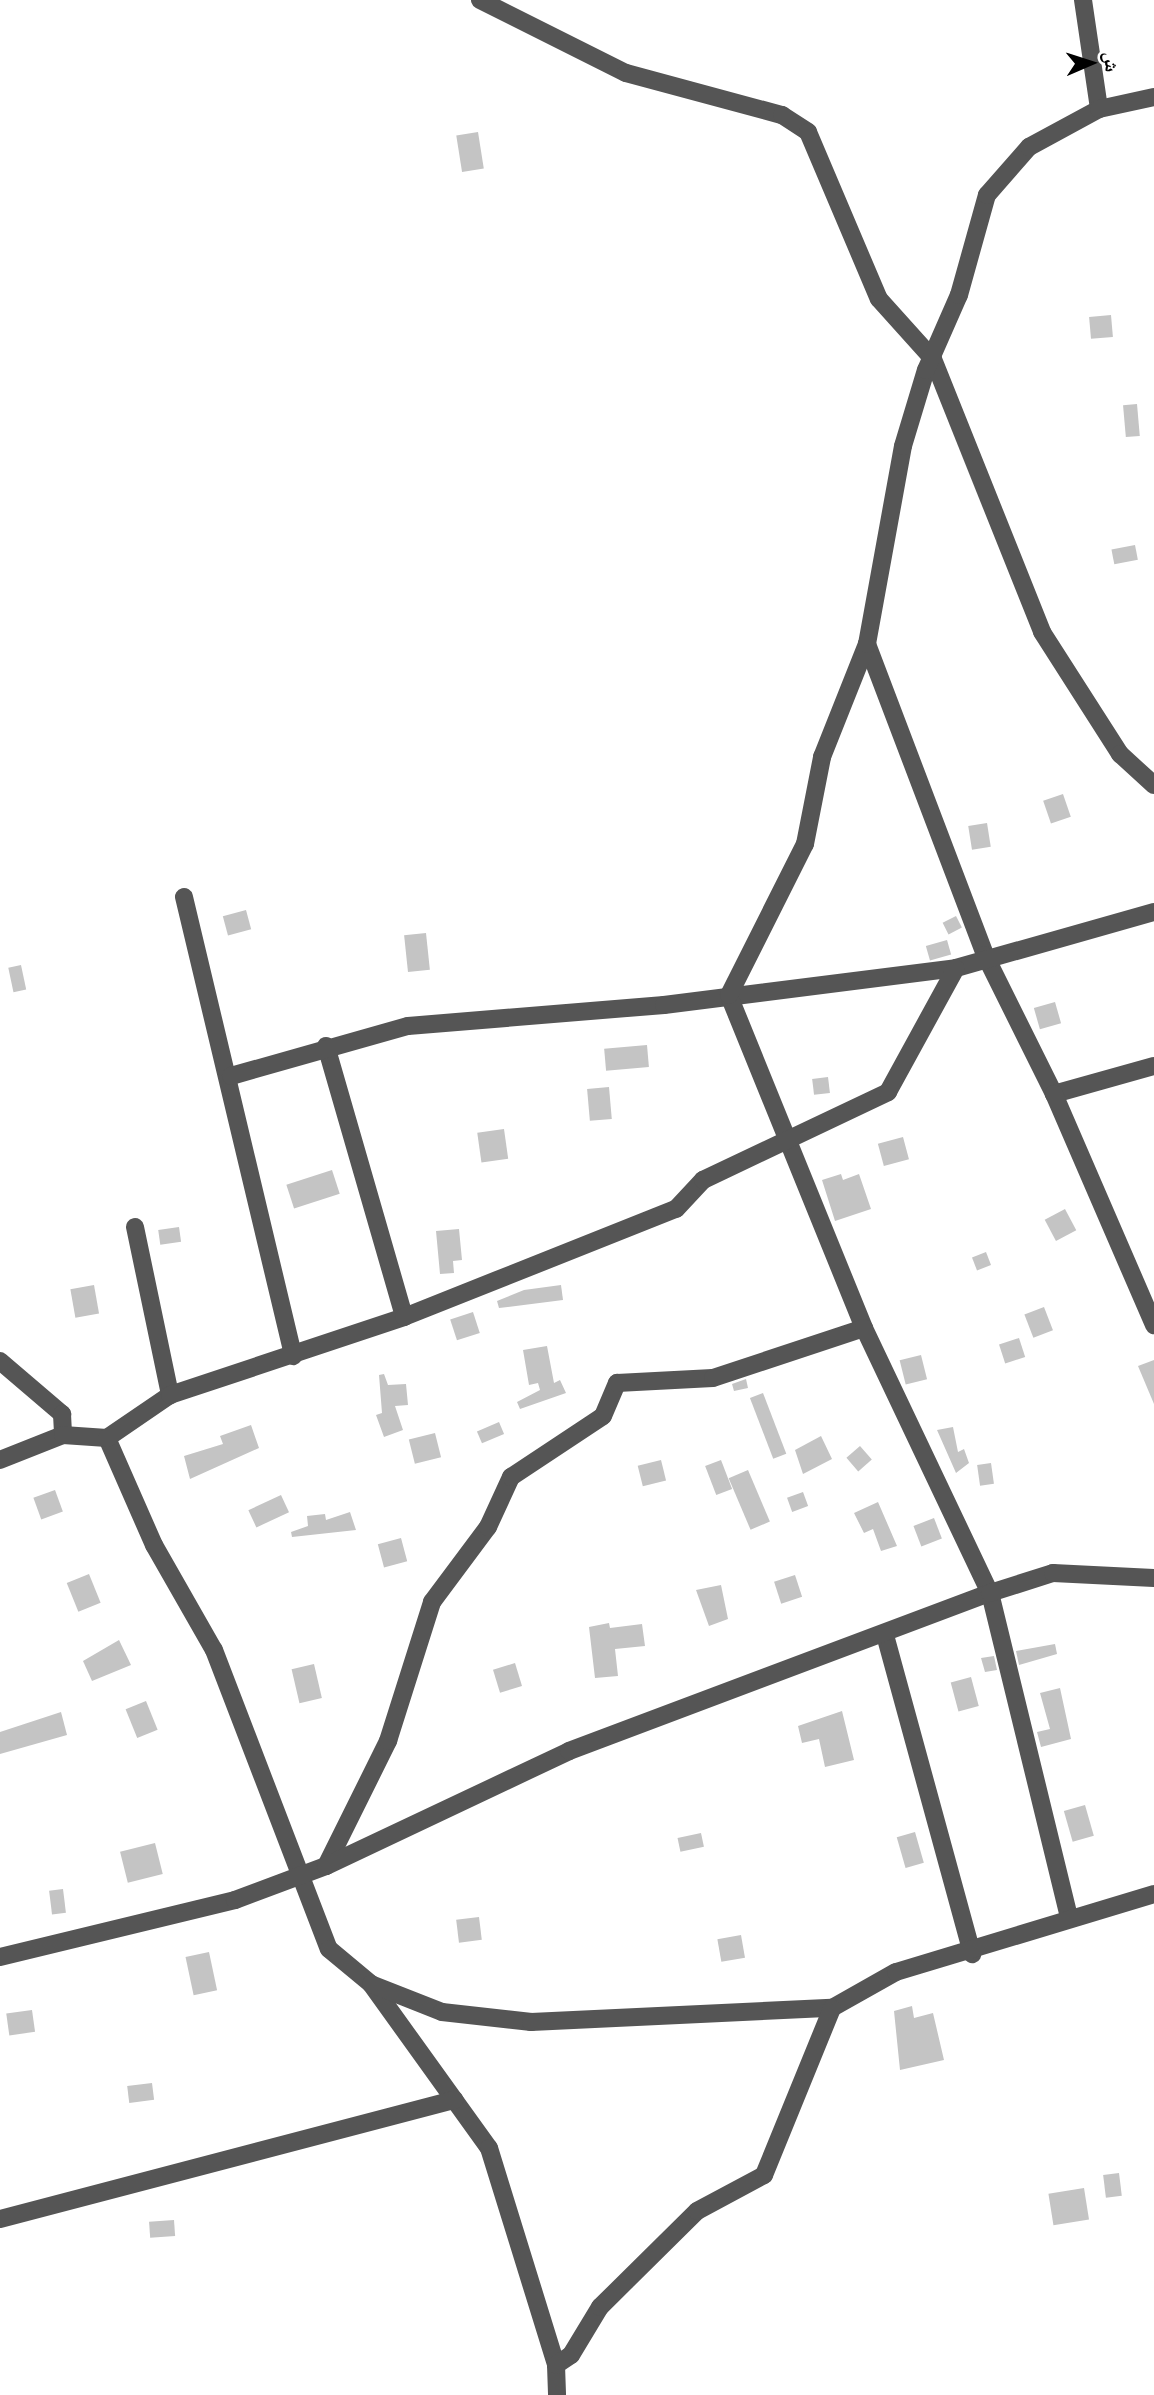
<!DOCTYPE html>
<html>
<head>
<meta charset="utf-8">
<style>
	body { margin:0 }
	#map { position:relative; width:1154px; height:2395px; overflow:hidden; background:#fff; font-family:Mulish,"Noto Naskh Arabic",sans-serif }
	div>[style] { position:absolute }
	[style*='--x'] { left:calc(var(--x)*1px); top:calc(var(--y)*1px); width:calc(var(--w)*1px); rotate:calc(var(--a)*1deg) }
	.building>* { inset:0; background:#c4c4c4; transform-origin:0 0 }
	.minor>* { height:18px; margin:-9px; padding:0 9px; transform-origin:9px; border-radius:9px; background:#555 }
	span { translate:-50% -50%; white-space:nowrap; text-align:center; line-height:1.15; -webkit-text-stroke:6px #fff; paint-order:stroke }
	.north { position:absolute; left:1056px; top:28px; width:70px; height:70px; -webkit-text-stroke:5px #fff; paint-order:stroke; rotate:87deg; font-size:19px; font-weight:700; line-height:28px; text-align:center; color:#000 }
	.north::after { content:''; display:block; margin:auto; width:24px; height:32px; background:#000; clip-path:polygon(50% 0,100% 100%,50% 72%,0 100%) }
</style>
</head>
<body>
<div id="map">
	<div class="building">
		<i style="left:478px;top:132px;width:37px;height:22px;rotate:81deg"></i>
		<i style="left:1111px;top:315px;width:22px;height:22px;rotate:85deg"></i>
		<i style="left:1137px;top:404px;width:32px;height:14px;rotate:85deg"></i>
		<i style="left:1135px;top:545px;width:15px;height:24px;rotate:79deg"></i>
		<i style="left:1063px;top:794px;width:24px;height:21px;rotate:71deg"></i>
		<i style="left:987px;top:823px;width:24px;height:19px;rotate:81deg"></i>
		<i style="left:246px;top:910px;width:20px;height:24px;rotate:75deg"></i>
		<i style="left:956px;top:916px;width:13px;height:15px;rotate:63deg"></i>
		<i style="left:426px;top:933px;width:37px;height:22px;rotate:84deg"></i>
		<i style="left:947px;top:940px;width:15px;height:22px;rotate:74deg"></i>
		<i style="left:21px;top:965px;width:25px;height:13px;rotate:78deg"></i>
		<i style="left:1055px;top:1002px;width:22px;height:22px;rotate:74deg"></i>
		<i style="left:647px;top:1045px;width:22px;height:43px;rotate:85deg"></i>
		<i style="left:828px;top:1077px;width:16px;height:16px;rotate:83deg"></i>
		<i style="left:609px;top:1087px;width:32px;height:22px;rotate:85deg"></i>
		<i style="left:504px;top:1129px;width:30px;height:27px;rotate:82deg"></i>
		<i style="left:903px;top:1137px;width:23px;height:26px;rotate:75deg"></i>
		<i style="left:332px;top:1170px;width:25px;height:48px;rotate:72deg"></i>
		<i style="clip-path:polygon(841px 1174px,843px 1180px,859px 1174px,871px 1209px,835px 1221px,822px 1180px)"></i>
		<i style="left:1065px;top:1209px;width:24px;height:23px;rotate:62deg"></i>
		<i style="left:179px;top:1227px;width:15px;height:21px;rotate:82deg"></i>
		<i style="clip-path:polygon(459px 1229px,462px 1260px,453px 1261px,454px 1273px,440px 1274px,436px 1231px)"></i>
		<i style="left:986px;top:1252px;width:14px;height:15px;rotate:69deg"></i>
		<i style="left:94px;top:1285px;width:29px;height:24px;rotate:80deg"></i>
		<i style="clip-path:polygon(561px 1285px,563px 1300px,499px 1308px,497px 1301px,524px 1290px)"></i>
		<i style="left:1044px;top:1307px;width:25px;height:21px;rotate:69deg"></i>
		<i style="left:473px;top:1312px;width:22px;height:24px;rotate:72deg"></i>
		<i style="left:1019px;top:1338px;width:20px;height:21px;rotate:72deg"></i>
		<i style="clip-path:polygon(547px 1346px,554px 1383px,560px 1380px,566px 1393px,520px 1409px,517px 1402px,540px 1390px,538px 1383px,529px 1385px,523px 1350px)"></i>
		<i style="left:921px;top:1355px;width:25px;height:22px;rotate:76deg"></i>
		<i style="clip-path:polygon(1154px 1360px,1154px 1404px,1138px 1366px)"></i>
		<i style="clip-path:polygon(384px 1374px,388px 1385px,406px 1384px,408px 1405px,395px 1406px,403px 1430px,384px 1437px,376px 1415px,382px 1413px,379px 1375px)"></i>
		<i style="clip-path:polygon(746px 1379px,748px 1388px,734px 1391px,732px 1384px)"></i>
		<i style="left:763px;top:1393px;width:65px;height:14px;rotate:69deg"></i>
		<i style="left:499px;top:1422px;width:13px;height:24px;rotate:67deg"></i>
		<i style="clip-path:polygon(251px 1425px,259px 1448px,190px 1479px,184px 1456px,223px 1444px,220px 1436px)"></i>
		<i style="clip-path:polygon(953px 1427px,958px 1452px,964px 1449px,969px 1463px,956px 1473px,937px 1430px)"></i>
		<i style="left:435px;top:1433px;width:25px;height:27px;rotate:76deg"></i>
		<i style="clip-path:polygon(821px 1436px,832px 1459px,803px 1474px,795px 1450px)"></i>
		<i style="left:860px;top:1446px;width:18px;height:18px;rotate:49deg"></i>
		<i style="left:661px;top:1460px;width:21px;height:24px;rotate:76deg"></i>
		<i style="left:721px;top:1460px;width:31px;height:17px;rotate:69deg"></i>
		<i style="left:991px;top:1463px;width:21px;height:14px;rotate:82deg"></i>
		<i style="left:748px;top:1470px;width:56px;height:21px;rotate:67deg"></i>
		<i style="left:55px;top:1490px;width:23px;height:23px;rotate:70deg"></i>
		<i style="left:803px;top:1492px;width:15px;height:17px;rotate:70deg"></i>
		<i style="left:281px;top:1495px;width:19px;height:36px;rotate:65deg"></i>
		<i style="clip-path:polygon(878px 1502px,897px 1546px,881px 1551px,873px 1529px,864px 1533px,854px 1513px)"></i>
		<i style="clip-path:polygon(350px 1512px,356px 1530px,292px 1537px,291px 1532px,308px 1526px,307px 1516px,325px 1514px,326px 1520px)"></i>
		<i style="left:934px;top:1518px;width:22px;height:22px;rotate:69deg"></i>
		<i style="left:401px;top:1538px;width:24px;height:24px;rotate:75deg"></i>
		<i style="left:89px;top:1574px;width:31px;height:24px;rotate:68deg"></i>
		<i style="left:795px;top:1575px;width:23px;height:22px;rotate:72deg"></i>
		<i style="clip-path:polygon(721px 1585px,728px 1619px,709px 1626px,696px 1590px)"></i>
		<i style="clip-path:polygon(609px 1623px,610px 1628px,642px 1624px,645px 1646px,615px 1649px,618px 1676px,595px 1678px,589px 1627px)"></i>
		<i style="clip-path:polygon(119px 1640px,131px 1665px,92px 1681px,83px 1661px)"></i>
		<i style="clip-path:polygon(1055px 1644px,1057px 1654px,1019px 1665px,1016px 1651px)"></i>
		<i style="clip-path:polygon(994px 1656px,997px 1670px,985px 1672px,981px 1658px)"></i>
		<i style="left:515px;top:1663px;width:24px;height:23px;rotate:73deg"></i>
		<i style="left:314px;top:1664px;width:35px;height:23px;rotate:77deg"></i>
		<i style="left:971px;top:1677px;width:30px;height:21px;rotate:75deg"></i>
		<i style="clip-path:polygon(1060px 1688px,1071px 1739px,1041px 1747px,1037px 1732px,1050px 1729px,1040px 1693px)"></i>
		<i style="left:146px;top:1701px;width:31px;height:22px;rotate:68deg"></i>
		<i style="clip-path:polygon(842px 1711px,854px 1760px,825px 1767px,819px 1739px,802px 1743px,798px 1726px)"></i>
		<i style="clip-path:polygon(61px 1712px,67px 1735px,0 1754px,0 1732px)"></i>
		<i style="left:1085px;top:1805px;width:32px;height:22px;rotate:74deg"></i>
		<i style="left:915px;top:1832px;width:32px;height:19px;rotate:74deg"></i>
		<i style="left:701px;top:1833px;width:14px;height:24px;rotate:78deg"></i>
		<i style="left:155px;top:1843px;width:32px;height:36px;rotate:76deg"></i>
		<i style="left:63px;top:1889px;width:24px;height:14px;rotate:83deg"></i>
		<i style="left:479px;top:1917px;width:23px;height:23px;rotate:83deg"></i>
		<i style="left:741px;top:1935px;width:23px;height:24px;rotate:80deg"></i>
		<i style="left:209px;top:1952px;width:39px;height:24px;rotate:78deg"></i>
		<i style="clip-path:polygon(912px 2006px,914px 2018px,933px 2013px,944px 2060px,900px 2070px,894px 2011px)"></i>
		<i style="left:32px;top:2010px;width:22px;height:26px;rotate:82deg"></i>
		<i style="left:152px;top:2083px;width:17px;height:25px;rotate:83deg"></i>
		<i style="left:1119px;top:2173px;width:23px;height:16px;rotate:83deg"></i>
		<i style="left:1084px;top:2188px;width:32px;height:36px;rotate:81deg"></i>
		<i style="left:174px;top:2220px;width:16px;height:25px;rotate:86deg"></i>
	</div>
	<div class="minor">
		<i style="--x:480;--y:0;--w:163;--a:26.6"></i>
		<i style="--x:626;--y:73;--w:162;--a:15.1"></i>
		<i style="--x:782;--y:115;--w:31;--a:33"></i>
		<i style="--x:808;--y:132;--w:181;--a:67"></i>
		<i style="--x:879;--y:299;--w:81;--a:48"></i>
		<i style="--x:933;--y:359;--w:294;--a:68.2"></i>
		<i style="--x:1042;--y:632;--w:145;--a:57.4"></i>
		<i style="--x:1120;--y:754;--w:46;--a:42.4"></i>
		<i style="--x:1083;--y:0;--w:110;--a:81.6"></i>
		<i style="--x:867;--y:644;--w:333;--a:69.2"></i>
		<i style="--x:985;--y:955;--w:155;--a:63.6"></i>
		<i style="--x:184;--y:897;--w:472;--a:76.6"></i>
		<i style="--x:326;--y:1046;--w:282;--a:73.9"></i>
		<i style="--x:1154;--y:1066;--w:104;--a:164.4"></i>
		<i style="--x:1054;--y:1094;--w:252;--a:66.6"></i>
		<i style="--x:231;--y:1076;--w:184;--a:-15.8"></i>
		<i style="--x:408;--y:1026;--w:257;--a:-4.7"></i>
		<i style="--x:664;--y:1005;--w:294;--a:-7.2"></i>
		<i style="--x:956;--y:968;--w:206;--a:-15.8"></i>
		<i style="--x:135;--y:1227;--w:172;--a:78.2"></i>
		<i style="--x:864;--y:1328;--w:359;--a:-112.1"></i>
		<i style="--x:729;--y:995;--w:169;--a:-63.3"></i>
		<i style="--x:805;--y:844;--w:89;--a:-78.9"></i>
		<i style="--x:822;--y:757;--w:122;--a:-68.3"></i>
		<i style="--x:867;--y:644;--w:201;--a:-79.7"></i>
		<i style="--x:903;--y:446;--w:79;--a:-73.2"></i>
		<i style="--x:926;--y:370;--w:82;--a:-66.3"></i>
		<i style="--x:959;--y:295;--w:104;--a:-74.4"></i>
		<i style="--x:987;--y:195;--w:64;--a:-48.8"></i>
		<i style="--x:1029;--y:147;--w:80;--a:-28.5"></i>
		<i style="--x:1099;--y:109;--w:56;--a:-12.3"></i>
		<i style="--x:0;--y:1361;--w:82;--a:40.5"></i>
		<i style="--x:62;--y:1414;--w:21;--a:87"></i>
		<i style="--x:107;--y:1438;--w:117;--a:66.3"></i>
		<i style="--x:154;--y:1545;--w:121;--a:60.3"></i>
		<i style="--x:214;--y:1650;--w:320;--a:69"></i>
		<i style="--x:329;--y:1949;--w:55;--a:39.8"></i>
		<i style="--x:371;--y:1984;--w:202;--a:54.3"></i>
		<i style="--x:489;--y:2148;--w:227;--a:72.8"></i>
		<i style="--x:556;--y:2365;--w:30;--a:88"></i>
		<i style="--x:0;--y:1460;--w:68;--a:-21.6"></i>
		<i style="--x:63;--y:1435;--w:44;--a:3.9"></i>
		<i style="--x:107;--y:1438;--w:76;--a:-34.3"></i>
		<i style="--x:170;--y:1395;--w:247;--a:-18.4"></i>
		<i style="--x:404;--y:1317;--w:293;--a:-21.7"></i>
		<i style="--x:676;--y:1209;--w:40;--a:-47"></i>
		<i style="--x:703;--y:1180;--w:205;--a:-25.4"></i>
		<i style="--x:888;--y:1092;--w:141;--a:-61.3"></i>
		<i style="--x:885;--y:1635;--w:331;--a:74.7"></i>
		<i style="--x:326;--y:1866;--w:140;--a:-63.6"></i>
		<i style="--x:388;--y:1741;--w:146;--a:-72.4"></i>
		<i style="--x:432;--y:1602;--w:94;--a:-53.3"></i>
		<i style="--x:488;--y:1527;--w:55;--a:-65.3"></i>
		<i style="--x:511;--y:1477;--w:110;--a:-33.5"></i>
		<i style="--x:603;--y:1416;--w:36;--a:-67"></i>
		<i style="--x:617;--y:1383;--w:96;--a:-3"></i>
		<i style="--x:713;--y:1378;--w:159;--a:-18.3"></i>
		<i style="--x:864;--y:1328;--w:293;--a:64.6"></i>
		<i style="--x:990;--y:1593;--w:334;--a:76.3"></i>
		<i style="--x:0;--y:1957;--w:242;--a:-13.6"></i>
		<i style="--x:235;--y:1900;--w:97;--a:-20.5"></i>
		<i style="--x:326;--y:1866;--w:269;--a:-25.3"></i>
		<i style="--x:569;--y:1751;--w:450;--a:-20.6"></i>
		<i style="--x:990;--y:1593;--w:66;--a:-17.6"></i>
		<i style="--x:1053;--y:1573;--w:101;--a:2.8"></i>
		<i style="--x:371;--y:1984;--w:76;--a:21.5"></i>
		<i style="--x:442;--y:2012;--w:90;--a:6.4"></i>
		<i style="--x:531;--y:2022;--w:301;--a:-2.7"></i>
		<i style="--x:832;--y:2008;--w:73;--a:-29.4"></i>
		<i style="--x:896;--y:1972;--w:270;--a:-16.8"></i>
		<i style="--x:0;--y:2219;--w:470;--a:-14.7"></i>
		<i style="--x:556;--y:2365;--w:18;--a:-34"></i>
		<i style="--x:571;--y:2355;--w:56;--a:-58.9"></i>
		<i style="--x:600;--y:2307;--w:136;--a:-44.7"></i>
		<i style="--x:697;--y:2211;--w:76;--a:-28.2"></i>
		<i style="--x:764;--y:2175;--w:180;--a:-67.8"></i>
	</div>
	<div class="north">ش</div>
</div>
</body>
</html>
